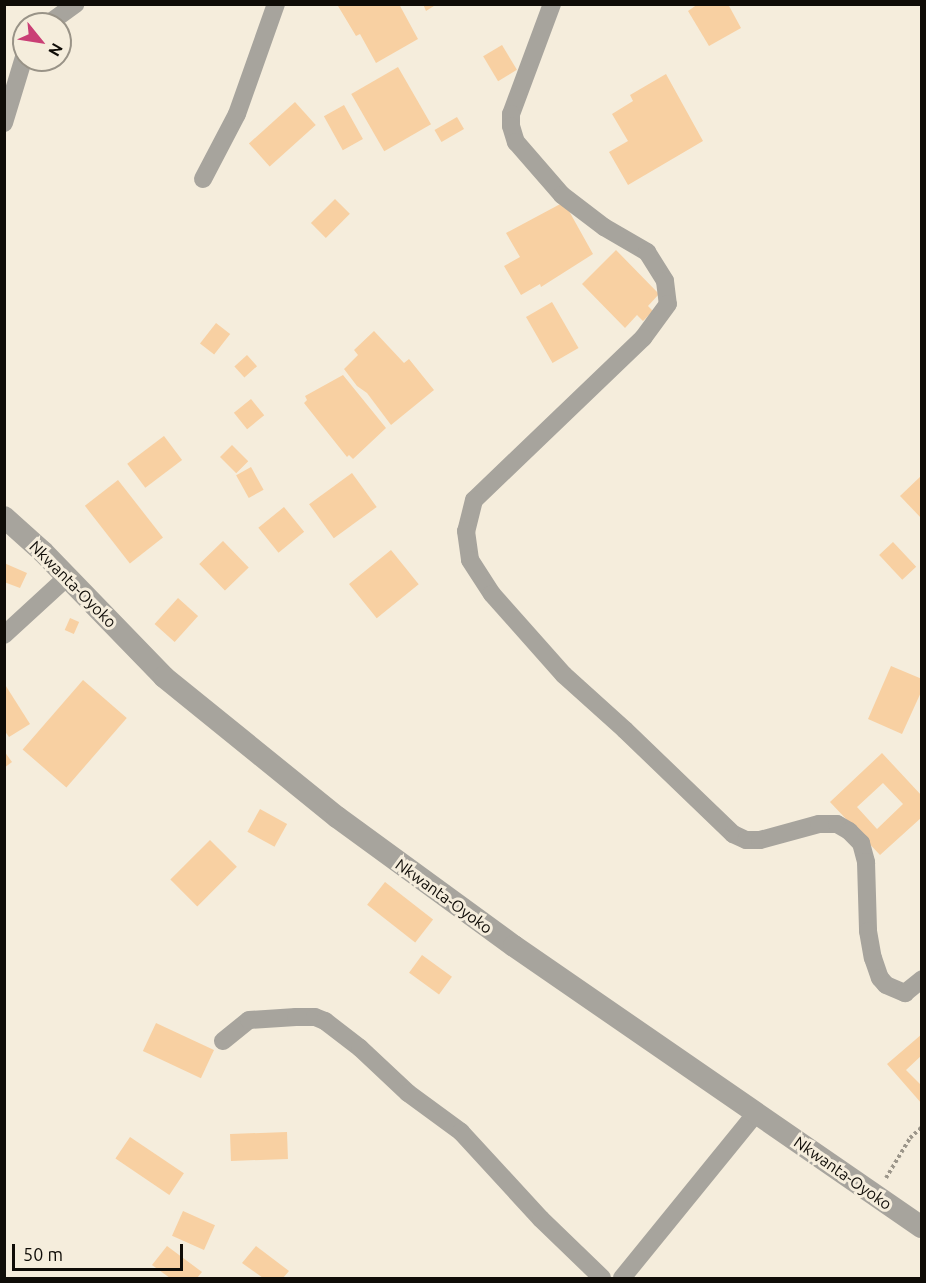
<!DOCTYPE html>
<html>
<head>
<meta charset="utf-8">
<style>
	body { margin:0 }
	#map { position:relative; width:926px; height:1283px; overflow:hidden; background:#f5eddc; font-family:Ubuntu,sans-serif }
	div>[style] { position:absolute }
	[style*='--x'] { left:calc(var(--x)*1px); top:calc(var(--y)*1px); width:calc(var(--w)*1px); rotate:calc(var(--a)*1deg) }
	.building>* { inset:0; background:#f8d0a2; transform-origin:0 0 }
	.path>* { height:4px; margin-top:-2px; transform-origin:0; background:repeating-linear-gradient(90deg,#9c968a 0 3px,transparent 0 6px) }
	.minor>* { height:18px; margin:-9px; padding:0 9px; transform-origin:9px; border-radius:9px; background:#a7a49d }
	.tertiary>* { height:22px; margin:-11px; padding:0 11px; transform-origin:11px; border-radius:11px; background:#a7a49d }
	span { translate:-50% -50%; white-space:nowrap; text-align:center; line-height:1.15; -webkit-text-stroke:6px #f5eddc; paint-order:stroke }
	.street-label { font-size:16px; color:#0f0c07 }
	.frame { position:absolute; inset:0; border:6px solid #0f0c07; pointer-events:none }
	.north { position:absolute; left:12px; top:12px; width:60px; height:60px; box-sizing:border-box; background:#f5eddc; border:2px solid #999387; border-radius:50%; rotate:120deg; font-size:16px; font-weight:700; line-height:24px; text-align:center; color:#0f0c07 }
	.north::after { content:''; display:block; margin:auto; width:21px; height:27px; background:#ca3f75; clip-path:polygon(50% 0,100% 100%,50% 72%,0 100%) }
	.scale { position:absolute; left:12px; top:1244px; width:171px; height:27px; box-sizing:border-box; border:3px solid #0f0c07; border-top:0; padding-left:8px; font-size:18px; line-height:21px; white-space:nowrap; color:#0f0c07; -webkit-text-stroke:4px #f5eddc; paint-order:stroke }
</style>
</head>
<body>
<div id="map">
	<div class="building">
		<i style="clip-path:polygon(341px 4px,399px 4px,418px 39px,376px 63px,360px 34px,356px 36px,338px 6px)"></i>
		<i style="clip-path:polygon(423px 4px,437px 4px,426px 11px)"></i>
		<i style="clip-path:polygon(698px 4px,728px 4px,741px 28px,709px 46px,688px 11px)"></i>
		<i style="left:502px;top:45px;width:29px;height:22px;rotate:59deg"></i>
		<i style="left:398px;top:67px;width:66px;height:54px;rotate:60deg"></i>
		<i style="clip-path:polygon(666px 74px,703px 141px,628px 185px,609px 152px,628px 141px,612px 114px,633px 101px,630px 95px)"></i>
		<i style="left:295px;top:102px;width:31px;height:62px;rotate:48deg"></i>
		<i style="left:344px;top:105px;width:39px;height:23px;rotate:61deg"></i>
		<i style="left:457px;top:117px;width:14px;height:26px;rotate:60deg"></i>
		<i style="left:335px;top:199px;width:21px;height:34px;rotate:45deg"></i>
		<i style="clip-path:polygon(564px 202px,593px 254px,541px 287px,540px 284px,521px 295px,504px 266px,520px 257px,506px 233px)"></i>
		<i style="clip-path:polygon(616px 250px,659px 294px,648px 306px,653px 311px,643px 321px,637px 315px,625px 328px,582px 284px)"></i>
		<i style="left:552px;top:302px;width:53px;height:30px;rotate:60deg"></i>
		<i style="left:216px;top:323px;width:18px;height:26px;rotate:38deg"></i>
		<i style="clip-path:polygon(374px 331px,404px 363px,409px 359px,434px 390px,391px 425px,367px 393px,357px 386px,344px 369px,358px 355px,354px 350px)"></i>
		<i style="left:247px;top:355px;width:15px;height:17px;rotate:48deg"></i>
		<i style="clip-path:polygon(343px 375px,386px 428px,353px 459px,349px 455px,347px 457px,304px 403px,307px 400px,305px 396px)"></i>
		<i style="left:251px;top:399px;width:21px;height:22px;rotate:51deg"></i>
		<i style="left:164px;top:436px;width:30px;height:46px;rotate:53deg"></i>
		<i style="left:232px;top:445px;width:23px;height:17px;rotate:45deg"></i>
		<i style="left:251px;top:467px;width:26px;height:17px;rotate:61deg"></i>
		<i style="left:352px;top:473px;width:42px;height:53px;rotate:54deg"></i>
		<i style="clip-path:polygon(922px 475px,922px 519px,900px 496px)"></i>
		<i style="left:118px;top:480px;width:73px;height:42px;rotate:52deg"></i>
		<i style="left:284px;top:507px;width:32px;height:33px;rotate:51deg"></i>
		<i style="left:223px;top:541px;width:37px;height:33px;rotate:46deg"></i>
		<i style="left:893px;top:542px;width:34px;height:19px;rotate:47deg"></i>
		<i style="left:391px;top:550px;width:44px;height:54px;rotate:51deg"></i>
		<i style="clip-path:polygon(4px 563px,27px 573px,20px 588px,4px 582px)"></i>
		<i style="left:178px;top:598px;width:27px;height:35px;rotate:42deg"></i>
		<i style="left:70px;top:618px;width:10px;height:13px;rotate:24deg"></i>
		<i style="clip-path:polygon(891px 666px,922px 679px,922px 690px,902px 734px,868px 719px)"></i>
		<i style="left:83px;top:680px;width:58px;height:92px;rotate:41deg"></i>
		<i style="clip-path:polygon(4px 683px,30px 724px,9px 737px,4px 730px)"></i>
		<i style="clip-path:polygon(4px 751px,12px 762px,4px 768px)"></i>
		<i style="clip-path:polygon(evenodd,882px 753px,922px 796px,922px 817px,880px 855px,830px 802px,882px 753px,883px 783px,903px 804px,877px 829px,857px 807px,883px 783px)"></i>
		<i style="left:260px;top:809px;width:31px;height:26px;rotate:29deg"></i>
		<i style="left:210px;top:840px;width:38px;height:56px;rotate:45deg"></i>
		<i style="left:385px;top:882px;width:61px;height:29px;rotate:38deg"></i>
		<i style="left:422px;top:955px;width:37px;height:22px;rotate:36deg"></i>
		<i style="left:156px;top:1023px;width:64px;height:31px;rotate:25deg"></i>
		<i style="clip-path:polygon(922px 1034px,922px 1055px,906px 1070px,922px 1086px,922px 1104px,887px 1064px)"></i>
		<i style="left:287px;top:1132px;width:27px;height:57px;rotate:88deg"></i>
		<i style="left:130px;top:1137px;width:65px;height:26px;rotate:34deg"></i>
		<i style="left:183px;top:1211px;width:35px;height:27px;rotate:24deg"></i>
		<i style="clip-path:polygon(167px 1246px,202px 1272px,197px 1278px,170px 1278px,152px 1265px)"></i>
		<i style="clip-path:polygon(256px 1246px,289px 1271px,283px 1278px,263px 1278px,242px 1263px)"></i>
	</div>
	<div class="path">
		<i style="--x:886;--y:1178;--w:47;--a:-59"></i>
		<i style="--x:910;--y:1138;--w:16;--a:-43"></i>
	</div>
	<div class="minor">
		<i style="--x:552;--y:4;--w:117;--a:110.4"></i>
		<i style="--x:511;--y:114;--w:12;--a:90"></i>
		<i style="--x:511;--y:126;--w:17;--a:73"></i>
		<i style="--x:516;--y:142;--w:70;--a:49"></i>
		<i style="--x:562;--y:195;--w:53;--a:37.3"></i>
		<i style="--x:604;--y:227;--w:50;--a:30.2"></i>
		<i style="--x:647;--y:252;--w:34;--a:58"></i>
		<i style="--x:665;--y:281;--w:23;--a:83"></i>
		<i style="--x:668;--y:304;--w:42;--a:126.3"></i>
		<i style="--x:643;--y:338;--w:234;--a:136.2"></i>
		<i style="--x:474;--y:500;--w:32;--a:104"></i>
		<i style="--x:466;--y:531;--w:29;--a:82"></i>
		<i style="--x:470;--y:560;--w:40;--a:57.1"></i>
		<i style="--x:492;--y:594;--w:108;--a:48.4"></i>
		<i style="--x:564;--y:675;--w:82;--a:42"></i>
		<i style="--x:625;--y:730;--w:150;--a:43.9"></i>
		<i style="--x:733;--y:834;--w:14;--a:25"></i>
		<i style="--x:746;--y:840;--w:14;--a:0"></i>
		<i style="--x:760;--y:840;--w:61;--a:-15.2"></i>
		<i style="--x:819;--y:824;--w:18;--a:0"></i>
		<i style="--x:837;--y:824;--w:14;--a:30"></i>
		<i style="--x:849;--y:831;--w:17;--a:45"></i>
		<i style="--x:861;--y:843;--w:20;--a:75"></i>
		<i style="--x:866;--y:862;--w:69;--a:88.3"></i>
		<i style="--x:868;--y:931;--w:27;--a:80"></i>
		<i style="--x:873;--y:958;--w:21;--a:71"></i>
		<i style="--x:880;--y:978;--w:9;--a:49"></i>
		<i style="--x:886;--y:985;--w:21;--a:23"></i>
		<i style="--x:905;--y:993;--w:22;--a:-39"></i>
		<i style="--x:48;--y:24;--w:34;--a:-36"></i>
		<i style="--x:4;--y:123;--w:69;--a:-73.1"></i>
		<i style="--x:203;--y:179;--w:73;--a:-62.4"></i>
		<i style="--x:237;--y:114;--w:117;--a:-70.5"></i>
		<i style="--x:4;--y:635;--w:86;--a:-42.6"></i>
		<i style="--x:223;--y:1041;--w:33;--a:-39"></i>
		<i style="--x:249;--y:1020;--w:47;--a:-3.7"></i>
		<i style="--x:296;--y:1017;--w:19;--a:0"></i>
		<i style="--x:315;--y:1017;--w:11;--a:22"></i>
		<i style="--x:325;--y:1021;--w:44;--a:37.6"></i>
		<i style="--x:360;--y:1048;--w:66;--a:43.2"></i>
		<i style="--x:408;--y:1093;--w:66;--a:36.3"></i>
		<i style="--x:461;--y:1132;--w:118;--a:47.4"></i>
		<i style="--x:541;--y:1219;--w:85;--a:44"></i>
		<i style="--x:622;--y:1278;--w:213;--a:-50.9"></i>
	</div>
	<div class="tertiary">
		<i style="--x:4;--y:517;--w:52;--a:41.9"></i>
		<i style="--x:43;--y:552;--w:174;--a:45.9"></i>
		<i style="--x:164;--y:677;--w:223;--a:39"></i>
		<i style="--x:337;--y:817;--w:219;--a:36.1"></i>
		<i style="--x:514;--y:946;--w:495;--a:34.6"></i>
	</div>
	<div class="street-label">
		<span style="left:73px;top:584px;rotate:45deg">Nkwanta-Oyoko</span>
		<span style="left:444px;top:896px;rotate:36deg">Nkwanta-Oyoko</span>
		<span style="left:843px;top:1173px;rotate:35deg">Nkwanta-Oyoko</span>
	</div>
	<div class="frame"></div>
	<div class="north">N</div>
	<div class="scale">50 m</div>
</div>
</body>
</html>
